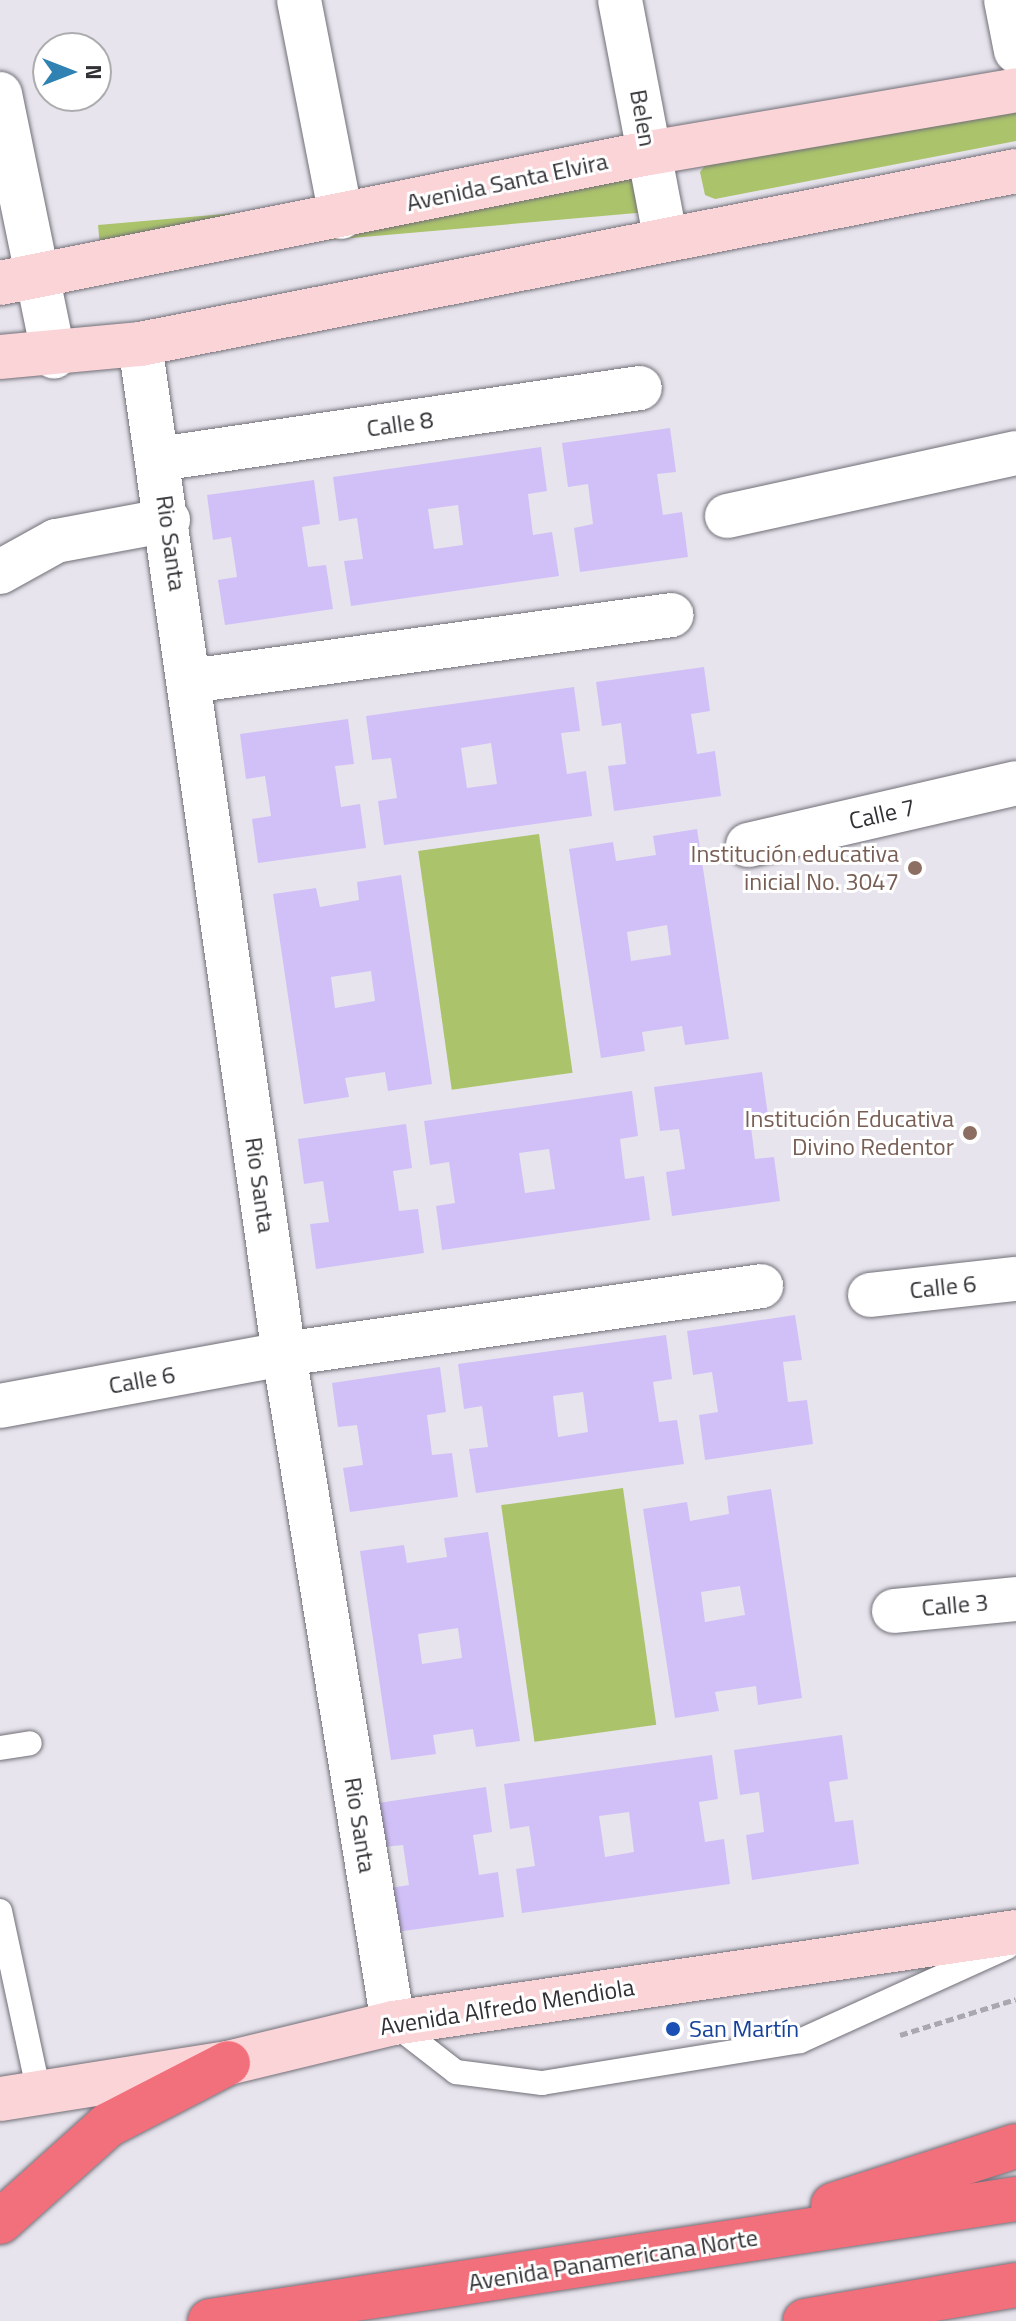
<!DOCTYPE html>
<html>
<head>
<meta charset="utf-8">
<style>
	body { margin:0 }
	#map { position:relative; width:1016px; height:2321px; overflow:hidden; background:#e7e4ed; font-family:"Titillium Web",sans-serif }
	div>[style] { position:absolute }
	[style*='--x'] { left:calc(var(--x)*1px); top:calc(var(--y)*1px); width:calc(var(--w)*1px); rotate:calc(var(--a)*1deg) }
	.green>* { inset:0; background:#abc36b; transform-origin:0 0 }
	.building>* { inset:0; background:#d0c0f7 }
	.path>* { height:5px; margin-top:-2.5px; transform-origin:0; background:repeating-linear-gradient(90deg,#aaa8af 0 8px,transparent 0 12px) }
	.roads { filter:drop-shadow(0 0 2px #716f77) drop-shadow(0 0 2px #716f77) }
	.lane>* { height:24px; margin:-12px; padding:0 12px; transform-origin:12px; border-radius:12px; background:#fff }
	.street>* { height:44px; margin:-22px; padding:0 22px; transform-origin:22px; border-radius:22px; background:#fff }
	.secondary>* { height:44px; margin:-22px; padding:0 22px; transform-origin:22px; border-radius:22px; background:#fbd4d8 }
	.highway>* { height:44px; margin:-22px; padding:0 22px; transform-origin:22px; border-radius:22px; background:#f26f7c }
	.dots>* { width:22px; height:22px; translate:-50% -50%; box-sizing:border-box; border:4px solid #fff; border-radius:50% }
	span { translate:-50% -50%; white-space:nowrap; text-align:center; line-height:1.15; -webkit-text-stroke:6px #fff; paint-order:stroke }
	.street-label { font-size:24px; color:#313034 }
	.education-label { font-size:24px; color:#785e54 }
	.right { translate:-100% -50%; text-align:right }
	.transit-label { font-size:24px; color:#164399 }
	.left { translate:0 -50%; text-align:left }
	.north { position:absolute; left:32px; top:32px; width:80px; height:80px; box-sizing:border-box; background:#fff; border:2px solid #adacae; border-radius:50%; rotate:90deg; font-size:22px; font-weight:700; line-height:32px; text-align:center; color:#313034 }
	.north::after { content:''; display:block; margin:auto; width:28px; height:36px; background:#2f82b2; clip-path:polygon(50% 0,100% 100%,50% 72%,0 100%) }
</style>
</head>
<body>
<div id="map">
	<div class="green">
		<i style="clip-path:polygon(1016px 103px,1016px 141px,715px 199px,705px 195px,700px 172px,707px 163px)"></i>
		<i style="left:636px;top:178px;width:35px;height:540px;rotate:85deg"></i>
		<i style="left:539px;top:834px;width:241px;height:122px;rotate:82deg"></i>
		<i style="left:623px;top:1488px;width:239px;height:123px;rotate:82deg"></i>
	</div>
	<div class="building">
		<i style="clip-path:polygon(670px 428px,676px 472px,657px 474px,663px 515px,682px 512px,688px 557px,580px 572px,574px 528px,593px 524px,588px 484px,568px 487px,562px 443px)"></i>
		<i style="clip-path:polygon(evenodd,541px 447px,547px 491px,528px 494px,533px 535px,552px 532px,559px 576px,351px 606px,344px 561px,363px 559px,357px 518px,339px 521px,333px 477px,541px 447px,458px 505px,463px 545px,434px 549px,428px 509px,458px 505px)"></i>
		<i style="clip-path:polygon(314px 480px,320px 524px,302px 527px,308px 567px,326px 565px,333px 609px,225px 625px,218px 580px,237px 577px,231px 537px,213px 540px,207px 495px)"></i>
		<i style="clip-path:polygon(704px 667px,710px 711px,691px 714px,697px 754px,715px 751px,721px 796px,614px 811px,608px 766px,626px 764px,621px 723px,602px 726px,596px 682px)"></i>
		<i style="clip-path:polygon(evenodd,574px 687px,580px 731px,561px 733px,567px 774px,586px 771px,592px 816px,384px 845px,378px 801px,397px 798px,391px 758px,372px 760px,366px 716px,574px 687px,491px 743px,497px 784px,467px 788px,461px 748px,491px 743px)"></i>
		<i style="clip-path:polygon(348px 719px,354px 764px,335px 766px,341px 807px,360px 804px,366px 848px,258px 863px,252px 819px,271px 816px,265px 776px,246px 779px,240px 734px)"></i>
		<i style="clip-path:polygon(evenodd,697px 829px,729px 1039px,685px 1045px,682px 1026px,642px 1032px,645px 1051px,601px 1058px,569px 849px,613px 842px,616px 861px,656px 855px,653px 836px,697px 829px,667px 925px,671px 955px,631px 961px,627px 932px,667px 925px)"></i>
		<i style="clip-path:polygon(evenodd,401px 875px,432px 1084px,388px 1091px,385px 1072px,345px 1078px,349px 1097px,304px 1104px,273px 894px,316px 888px,320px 907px,359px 900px,357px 882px,401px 875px,371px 971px,375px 1001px,335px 1008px,331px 977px,371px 971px)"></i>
		<i style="clip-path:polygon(762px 1072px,768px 1116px,750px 1119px,755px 1159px,774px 1157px,780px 1201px,672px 1216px,666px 1172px,685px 1169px,679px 1129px,660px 1131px,654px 1087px)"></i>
		<i style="clip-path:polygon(evenodd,632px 1091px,638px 1136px,620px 1139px,625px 1179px,644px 1176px,650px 1220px,442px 1250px,436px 1206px,455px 1203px,449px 1162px,430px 1165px,424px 1121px,632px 1091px,549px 1149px,555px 1189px,525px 1193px,519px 1153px,549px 1149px)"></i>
		<i style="clip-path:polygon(406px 1124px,412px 1168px,393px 1171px,399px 1211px,418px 1209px,424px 1253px,316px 1269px,310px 1224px,329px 1222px,323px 1181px,304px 1184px,298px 1139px)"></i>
		<i style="clip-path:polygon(795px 1315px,802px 1360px,783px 1362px,788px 1402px,807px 1400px,813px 1444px,705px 1460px,699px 1415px,718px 1412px,712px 1372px,693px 1375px,687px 1331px)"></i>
		<i style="clip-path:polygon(evenodd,666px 1335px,672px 1379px,653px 1382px,659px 1422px,677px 1420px,684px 1464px,476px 1493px,469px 1449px,488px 1447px,482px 1406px,464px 1409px,458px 1364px,666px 1335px,583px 1392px,588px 1432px,558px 1437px,553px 1396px,583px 1392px)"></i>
		<i style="clip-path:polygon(440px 1367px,446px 1412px,427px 1415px,432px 1455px,452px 1453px,458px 1497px,350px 1512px,343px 1468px,363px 1465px,357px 1425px,338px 1427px,332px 1383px)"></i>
		<i style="clip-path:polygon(evenodd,771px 1489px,802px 1698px,758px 1705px,756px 1686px,715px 1692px,719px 1711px,675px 1718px,643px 1509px,687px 1502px,690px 1521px,729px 1514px,727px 1496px,771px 1489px,740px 1586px,745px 1615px,705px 1622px,701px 1592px,740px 1586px)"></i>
		<i style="clip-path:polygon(evenodd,488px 1532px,520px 1741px,476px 1747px,473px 1729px,433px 1735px,436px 1754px,391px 1760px,360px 1551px,404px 1545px,407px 1563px,447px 1557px,444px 1538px,488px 1532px,458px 1628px,462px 1658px,422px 1664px,418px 1634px,458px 1628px)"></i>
		<i style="clip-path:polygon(842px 1735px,848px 1779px,829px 1782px,835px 1822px,853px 1820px,859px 1864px,752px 1880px,746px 1835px,764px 1832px,759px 1792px,740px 1795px,734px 1750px)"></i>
		<i style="clip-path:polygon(evenodd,712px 1755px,718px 1799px,699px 1802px,705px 1842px,724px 1839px,730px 1884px,522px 1913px,516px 1869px,535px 1866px,529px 1826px,510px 1829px,504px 1784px,712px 1755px,629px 1812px,634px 1852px,605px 1857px,599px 1816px,629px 1812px)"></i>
		<i style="clip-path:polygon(486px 1787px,492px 1832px,473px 1835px,479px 1875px,498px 1872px,504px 1917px,396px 1932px,390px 1888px,409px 1885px,403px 1845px,384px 1847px,378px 1803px)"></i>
	</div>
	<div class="path">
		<i style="--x:900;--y:2035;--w:121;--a:-17.2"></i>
	</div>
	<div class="roads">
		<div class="lane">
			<i style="--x:0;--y:1748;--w:30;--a:-9"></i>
			<i style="--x:0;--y:1911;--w:186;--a:77.9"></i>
			<i style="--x:393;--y:2023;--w:80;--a:37.9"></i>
			<i style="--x:456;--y:2072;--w:87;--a:7.3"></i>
			<i style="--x:542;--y:2083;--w:261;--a:-9.2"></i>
			<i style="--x:800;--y:2041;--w:227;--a:-24.4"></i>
		</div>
		<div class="street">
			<i style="--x:299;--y:0;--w:221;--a:79"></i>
			<i style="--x:620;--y:0;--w:240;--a:79.2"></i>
			<i style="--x:1006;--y:0;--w:52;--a:78.9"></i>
			<i style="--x:0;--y:94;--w:268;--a:78.4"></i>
			<i style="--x:140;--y:344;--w:1020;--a:81.89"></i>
			<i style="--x:284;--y:1354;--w:678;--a:80.75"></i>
			<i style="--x:159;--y:459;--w:486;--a:-8.4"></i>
			<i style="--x:727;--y:516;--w:296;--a:-12.3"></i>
			<i style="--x:0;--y:572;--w:64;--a:-29"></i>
			<i style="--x:56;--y:541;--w:114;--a:-10.6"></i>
			<i style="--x:190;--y:681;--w:486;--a:-7.8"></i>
			<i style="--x:748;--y:845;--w:275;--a:-13"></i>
			<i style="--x:870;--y:1295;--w:147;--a:-6.3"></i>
			<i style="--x:0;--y:1406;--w:289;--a:-10.4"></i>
			<i style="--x:284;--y:1354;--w:482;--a:-8.1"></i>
			<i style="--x:894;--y:1611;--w:123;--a:-5.6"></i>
		</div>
		<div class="secondary">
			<i style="--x:0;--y:283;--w:662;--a:-11.33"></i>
			<i style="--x:649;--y:153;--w:372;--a:-9.7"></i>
			<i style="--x:0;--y:357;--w:141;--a:-5.3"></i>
			<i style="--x:140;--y:344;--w:893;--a:-11.17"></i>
			<i style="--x:0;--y:2099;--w:231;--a:-9"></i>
			<i style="--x:228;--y:2063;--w:170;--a:-13.6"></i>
			<i style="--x:393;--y:2023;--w:630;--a:-8.31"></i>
		</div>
		<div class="highway">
			<i style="--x:833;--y:2205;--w:192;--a:-17.9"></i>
			<i style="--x:0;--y:2222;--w:145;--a:-41.9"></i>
			<i style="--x:108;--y:2125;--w:135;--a:-27.3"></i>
			<i style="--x:210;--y:2321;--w:815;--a:-8.61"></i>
			<i style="--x:805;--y:2321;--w:214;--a:-9.7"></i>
		</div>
	</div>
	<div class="dots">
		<i style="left:915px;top:868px;background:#8d6e63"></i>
		<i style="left:970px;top:1133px;background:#8d6e63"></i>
		<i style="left:673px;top:2029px;background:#1a4fb4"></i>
	</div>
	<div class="street-label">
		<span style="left:643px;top:118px;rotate:80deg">Belen</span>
		<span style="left:507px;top:182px;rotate:-12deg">Avenida Santa Elvira</span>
		<span style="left:400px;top:424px;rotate:-8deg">Calle 8</span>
		<span style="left:171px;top:543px;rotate:82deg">Rio Santa</span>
		<span style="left:882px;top:814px;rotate:-13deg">Calle 7</span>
		<span style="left:260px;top:1185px;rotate:82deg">Rio Santa</span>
		<span style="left:943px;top:1287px;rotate:-6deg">Calle 6</span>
		<span style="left:142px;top:1380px;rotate:-10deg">Calle 6</span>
		<span style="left:955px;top:1605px;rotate:-5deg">Calle 3</span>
		<span style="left:360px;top:1825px;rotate:81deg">Rio Santa</span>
		<span style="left:507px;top:2007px;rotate:-9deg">Avenida Alfredo Mendiola</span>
		<span style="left:613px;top:2260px;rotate:-9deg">Avenida Panamericana Norte</span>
	</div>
	<div class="education-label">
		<span class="right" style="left:899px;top:868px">Institución educativa<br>inicial No. 3047</span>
		<span class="right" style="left:954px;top:1133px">Institución Educativa<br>Divino Redentor</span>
	</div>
	<div class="transit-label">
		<span class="left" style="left:689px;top:2029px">San Martín</span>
	</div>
	<div class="north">N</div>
</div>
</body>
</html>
